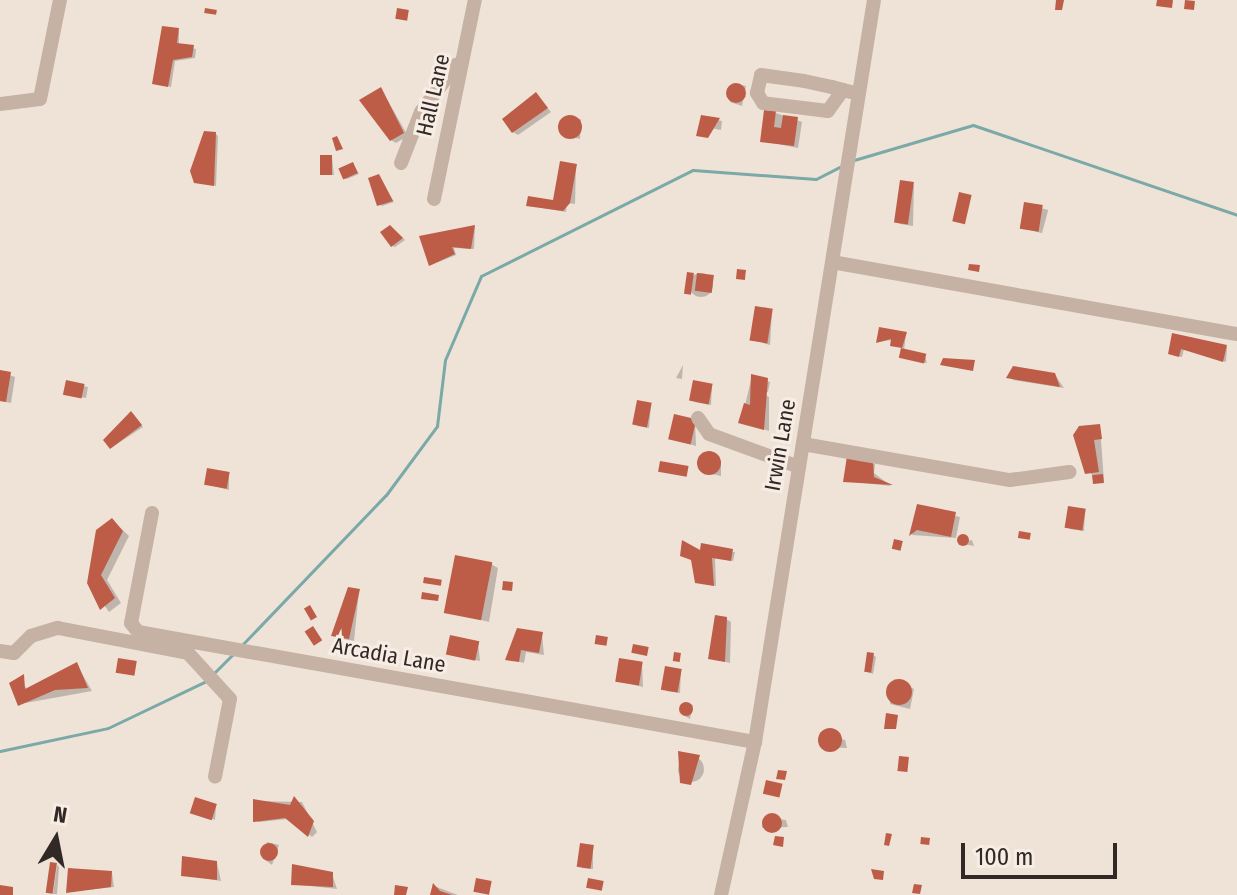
<!DOCTYPE html>
<html>
<head>
<meta charset="utf-8">
<style>
	body { margin:0 }
	#map { position:relative; width:1237px; height:895px; overflow:hidden; background:#efe3d8; font-family:"Fira Sans Condensed",sans-serif }
	div>[style] { position:absolute }
	[style*='--x'] { left:calc(var(--x)*1px); top:calc(var(--y)*1px); width:calc(var(--w)*1px); rotate:calc(var(--a)*1deg) }
	.shadow>* { inset:0; background:#0003; transform-origin:0 0 }
	.round { border-radius:50% }
	.stream>* { height:3px; margin:-1.5px; padding:0 1.5px; transform-origin:1.5px; border-radius:1.5px; background:#7aa9a8 }
	.building>* { inset:0; background:#bd5d48; transform-origin:0 0 }
	.minor>* { height:14px; margin:-7px; padding:0 7px; transform-origin:7px; border-radius:7px; background:#c6b2a5 }
	span { translate:-50% -50%; white-space:nowrap; text-align:center; line-height:1.15; -webkit-text-stroke:6px #f7ede4; paint-order:stroke }
	.street-label { font-size:22px; color:#322926 }
	.north { position:absolute; left:16px; top:799px; width:80px; height:80px; -webkit-text-stroke:6px #f7ede4; paint-order:stroke; rotate:10deg; font-size:22px; font-weight:700; line-height:32px; text-align:center; color:#322926 }
	.north::after { content:''; display:block; margin:auto; width:28px; height:36px; background:#322926; clip-path:polygon(50% 0,100% 100%,50% 72%,0 100%) }
	.scale { position:absolute; left:961px; top:843px; width:156px; height:36px; box-sizing:border-box; border:4px solid #322926; border-top:0; padding-left:10px; font-size:24px; line-height:28px; white-space:nowrap; color:#322926; -webkit-text-stroke:6px #f7ede4; paint-order:stroke }
</style>
</head>
<body>
<div id="map">
	<div class="shadow">
		<i style="clip-path:polygon(179px 30px,179px 45px,196px 49px,195px 58px,175px 61px,171px 87px,157px 84px)"></i>
		<i style="clip-path:polygon(733px 83px,746px 86px,742px 106px,730px 102px)"></i>
		<i style="clip-path:polygon(381px 89px,408px 136px,396px 143px,391px 140px)"></i>
		<i style="clip-path:polygon(536px 95px,551px 112px,518px 135px,513px 132px)"></i>
		<i style="clip-path:polygon(776px 113px,802px 122px,798px 148px,762px 141px)"></i>
		<i style="clip-path:polygon(703px 117px,722px 121px,721px 130px,704px 127px)"></i>
		<i style="clip-path:polygon(581px 119px,580px 139px,560px 134px,562px 120px)"></i>
		<i style="clip-path:polygon(216px 134px,218px 136px,216px 186px,197px 180px)"></i>
		<i style="clip-path:polygon(332px 157px,334px 175px,325px 175px,322px 174px)"></i>
		<i style="clip-path:polygon(353px 164px,359px 174px,347px 179px,344px 178px)"></i>
		<i style="clip-path:polygon(576px 166px,575px 204px,567px 203px,566px 212px,531px 206px,563px 204px)"></i>
		<i style="clip-path:polygon(379px 176px,394px 202px,382px 206px,379px 204px)"></i>
		<i style="clip-path:polygon(914px 184px,913px 226px,900px 224px,895px 221px)"></i>
		<i style="left:1026px;top:204px;width:23px;height:24px;rotate:15deg"></i>
		<i style="clip-path:polygon(475px 227px,474px 249px,454px 248px,456px 255px,431px 265px,422px 238px)"></i>
		<i style="clip-path:polygon(393px 229px,405px 240px,395px 247px,392px 246px)"></i>
		<i class="round" style="left:689px;top:273px;width:24px;height:24px"></i>
		<i style="clip-path:polygon(772px 311px,770px 345px,749px 339px)"></i>
		<i style="clip-path:polygon(906px 334px,904px 351px,925px 356px,927px 363px,901px 357px,903px 348px,892px 340px,878px 342px)"></i>
		<i style="clip-path:polygon(1174px 336px,1227px 347px,1226px 362px,1184px 349px,1182px 357px,1173px 355px)"></i>
		<i style="clip-path:polygon(683px 365px,682px 379px,676px 378px)"></i>
		<i style="clip-path:polygon(0 372px,15px 377px,11px 403px,0 401px)"></i>
		<i style="clip-path:polygon(1009px 372px,1055px 375px,1064px 388px,1013px 380px)"></i>
		<i style="clip-path:polygon(752px 376px,770px 382px,768px 392px,756px 390px,769px 397px,769px 431px,741px 422px)"></i>
		<i style="clip-path:polygon(68px 383px,88px 387px,86px 398px,69px 395px)"></i>
		<i style="clip-path:polygon(712px 386px,711px 405px,694px 402px)"></i>
		<i style="clip-path:polygon(651px 405px,649px 428px,637px 426px)"></i>
		<i style="clip-path:polygon(134px 415px,143px 427px,111px 448px)"></i>
		<i style="clip-path:polygon(695px 421px,696px 446px,671px 439px)"></i>
		<i style="clip-path:polygon(1100px 426px,1104px 482px,1095px 483px,1075px 435px)"></i>
		<i style="clip-path:polygon(702px 452px,721px 461px,721px 476px,703px 472px)"></i>
		<i style="clip-path:polygon(849px 458px,875px 464px,874px 473px,891px 486px,845px 481px)"></i>
		<i style="clip-path:polygon(229px 474px,229px 490px,206px 484px)"></i>
		<i style="clip-path:polygon(918px 507px,960px 517px,956px 538px,912px 535px)"></i>
		<i style="clip-path:polygon(1085px 511px,1084px 531px,1069px 529px)"></i>
		<i style="clip-path:polygon(112px 520px,129px 536px,107px 580px,121px 603px,109px 612px,89px 583px)"></i>
		<i style="clip-path:polygon(972px 540px,974px 546px,959px 543px)"></i>
		<i style="clip-path:polygon(735px 552px,733px 561px,715px 558px,716px 586px,700px 583px,701px 553px)"></i>
		<i style="clip-path:polygon(491px 564px,498px 568px,489px 622px,448px 612px)"></i>
		<i style="clip-path:polygon(359px 591px,354px 641px,338px 638px,333px 635px)"></i>
		<i style="clip-path:polygon(726px 619px,731px 622px,730px 663px,710px 658px)"></i>
		<i style="clip-path:polygon(542px 634px,544px 655px,526px 652px,524px 663px,508px 659px)"></i>
		<i style="clip-path:polygon(478px 642px,480px 661px,449px 654px)"></i>
		<i style="clip-path:polygon(873px 655px,876px 657px,873px 674px,865px 671px)"></i>
		<i style="clip-path:polygon(642px 664px,643px 687px,617px 681px)"></i>
		<i style="clip-path:polygon(77px 665px,92px 691px,20px 704px,20px 680px,28px 690px)"></i>
		<i style="clip-path:polygon(681px 671px,680px 693px,666px 691px)"></i>
		<i style="clip-path:polygon(894px 679px,914px 689px,910px 709px,890px 704px)"></i>
		<i style="clip-path:polygon(685px 702px,693px 705px,690px 719px,683px 715px)"></i>
		<i style="clip-path:polygon(820px 732px,845px 740px,847px 748px,820px 747px)"></i>
		<i class="round" style="left:678px;top:756px;width:26px;height:26px"></i>
		<i style="clip-path:polygon(255px 801px,302px 802px,317px 832px,312px 837px,288px 819px,258px 822px)"></i>
		<i style="clip-path:polygon(216px 806px,215px 820px,195px 813px)"></i>
		<i style="clip-path:polygon(764px 817px,786px 820px,788px 827px,762px 828px)"></i>
		<i style="clip-path:polygon(267px 842px,279px 845px,272px 865px,264px 859px)"></i>
		<i style="clip-path:polygon(593px 847px,593px 869px,581px 868px)"></i>
		<i style="clip-path:polygon(217px 863px,221px 881px,183px 875px)"></i>
		<i style="clip-path:polygon(57px 865px,59px 867px,57px 894px,53px 894px)"></i>
		<i style="clip-path:polygon(112px 873px,114px 887px,68px 892px)"></i>
		<i style="clip-path:polygon(332px 874px,337px 889px,293px 884px)"></i>
		<i style="clip-path:polygon(434px 886px,458px 895px,433px 895px)"></i>
	</div>
	<div class="stream">
		<i style="--x:854;--y:160;--w:124;--a:-16.4"></i>
		<i style="--x:973;--y:125;--w:279;--a:18.8"></i>
		<i style="--x:241;--y:646;--w:209;--a:-46.2"></i>
		<i style="--x:386;--y:495;--w:86;--a:-53.5"></i>
		<i style="--x:437;--y:426;--w:66;--a:-83.1"></i>
		<i style="--x:445;--y:360;--w:91;--a:-66.8"></i>
		<i style="--x:481;--y:276;--w:237;--a:-26.6"></i>
		<i style="--x:693;--y:170;--w:123;--a:4.2"></i>
		<i style="--x:816;--y:179;--w:30;--a:-27"></i>
		<i style="--x:213;--y:674;--w:28;--a:-45"></i>
		<i style="--x:0;--y:751;--w:110;--a:-12"></i>
		<i style="--x:108;--y:728;--w:111;--a:-25.6"></i>
	</div>
	<div class="building">
		<i style="clip-path:polygon(1056px 0,1064px 0,1062px 10px,1055px 10px)"></i>
		<i style="clip-path:polygon(1157px 0,1173px 0,1172px 8px,1156px 6px)"></i>
		<i style="left:1185px;top:0;width:10px;height:9px;rotate:6deg"></i>
		<i style="left:205px;top:8px;width:12px;height:5px;rotate:9deg"></i>
		<i style="left:397px;top:8px;width:12px;height:11px;rotate:9deg"></i>
		<i style="clip-path:polygon(162px 26px,179px 28px,177px 43px,194px 45px,192px 57px,173px 60px,168px 87px,152px 84px)"></i>
		<i class="round" style="left:726px;top:83px;width:20px;height:20px"></i>
		<i style="clip-path:polygon(381px 87px,404px 133px,390px 141px,359px 100px)"></i>
		<i style="clip-path:polygon(536px 92px,548px 108px,512px 133px,502px 119px)"></i>
		<i style="clip-path:polygon(764px 110px,776px 111px,774px 127px,781px 128px,783px 115px,798px 117px,794px 146px,760px 142px)"></i>
		<i style="clip-path:polygon(701px 115px,720px 118px,708px 138px,696px 136px)"></i>
		<i class="round" style="left:558px;top:115px;width:24px;height:24px"></i>
		<i style="clip-path:polygon(204px 131px,216px 132px,214px 186px,194px 183px,190px 171px)"></i>
		<i style="clip-path:polygon(337px 136px,343px 149px,336px 151px,332px 138px)"></i>
		<i style="left:320px;top:155px;width:12px;height:20px"></i>
		<i style="clip-path:polygon(560px 161px,577px 164px,570px 203px,563px 211px,526px 206px,528px 196px,553px 200px)"></i>
		<i style="left:353px;top:162px;width:12px;height:16px;rotate:66deg"></i>
		<i style="clip-path:polygon(379px 174px,393px 201px,377px 206px,368px 178px)"></i>
		<i style="left:900px;top:180px;width:14px;height:43px;rotate:8deg"></i>
		<i style="left:959px;top:192px;width:13px;height:30px;rotate:13deg"></i>
		<i style="left:1024px;top:202px;width:19px;height:27px;rotate:9deg"></i>
		<i style="clip-path:polygon(390px 225px,403px 238px,391px 247px,380px 232px)"></i>
		<i style="clip-path:polygon(475px 225px,471px 249px,452px 247px,455px 254px,429px 266px,419px 236px)"></i>
		<i style="clip-path:polygon(969px 264px,980px 265px,979px 272px,968px 270px)"></i>
		<i style="left:737px;top:269px;width:9px;height:10px;rotate:6deg"></i>
		<i style="left:687px;top:272px;width:7px;height:22px;rotate:8deg"></i>
		<i style="left:697px;top:273px;width:17px;height:18px;rotate:7deg"></i>
		<i style="left:755px;top:306px;width:18px;height:35px;rotate:9deg"></i>
		<i style="clip-path:polygon(879px 327px,907px 332px,902px 348px,890px 346px,891px 339px,876px 343px)"></i>
		<i style="clip-path:polygon(1172px 333px,1227px 345px,1223px 362px,1181px 349px,1179px 357px,1168px 354px)"></i>
		<i style="left:901px;top:348px;width:26px;height:10px;rotate:13deg"></i>
		<i style="clip-path:polygon(943px 358px,975px 360px,973px 371px,940px 365px)"></i>
		<i style="clip-path:polygon(1013px 366px,1055px 373px,1060px 387px,1006px 378px)"></i>
		<i style="clip-path:polygon(0 370px,11px 372px,6px 402px,0 401px)"></i>
		<i style="clip-path:polygon(751px 374px,768px 378px,764px 430px,738px 423px,744px 403px,750px 405px)"></i>
		<i style="left:66px;top:380px;width:19px;height:15px;rotate:12deg"></i>
		<i style="left:693px;top:380px;width:20px;height:21px;rotate:11deg"></i>
		<i style="left:637px;top:400px;width:15px;height:25px;rotate:11deg"></i>
		<i style="clip-path:polygon(131px 411px,142px 425px,110px 449px,103px 440px)"></i>
		<i style="left:674px;top:414px;width:23px;height:26px;rotate:13deg"></i>
		<i style="clip-path:polygon(1100px 424px,1102px 439px,1094px 440px,1099px 472px,1085px 474px,1073px 435px,1079px 426px)"></i>
		<i class="round" style="left:697px;top:451px;width:24px;height:24px"></i>
		<i style="clip-path:polygon(847px 456px,873px 460px,874px 477px,893px 485px,843px 482px)"></i>
		<i style="left:660px;top:461px;width:29px;height:11px;rotate:10deg"></i>
		<i style="left:207px;top:468px;width:23px;height:17px;rotate:10deg"></i>
		<i style="left:1103px;top:474px;width:9px;height:11px;rotate:84deg"></i>
		<i style="clip-path:polygon(917px 504px,956px 512px,951px 537px,917px 530px,909px 536px)"></i>
		<i style="left:1068px;top:506px;width:18px;height:22px;rotate:9deg"></i>
		<i style="clip-path:polygon(112px 518px,123px 531px,101px 575px,115px 598px,100px 610px,87px 583px,96px 530px)"></i>
		<i style="left:1019px;top:531px;width:12px;height:7px;rotate:9deg"></i>
		<i class="round" style="left:957px;top:534px;width:12px;height:12px"></i>
		<i style="left:894px;top:539px;width:9px;height:10px;rotate:13deg"></i>
		<i style="clip-path:polygon(682px 540px,700px 550px,701px 543px,733px 549px,731px 561px,712px 558px,714px 586px,695px 583px,691px 560px,680px 556px)"></i>
		<i style="left:455px;top:555px;width:38px;height:59px;rotate:11deg"></i>
		<i style="left:424px;top:577px;width:18px;height:6px;rotate:9deg"></i>
		<i style="left:503px;top:581px;width:10px;height:9px;rotate:6deg"></i>
		<i style="clip-path:polygon(348px 587px,360px 589px,349px 639px,331px 636px)"></i>
		<i style="clip-path:polygon(422px 592px,439px 595px,438px 601px,421px 599px)"></i>
		<i style="left:310px;top:605px;width:14px;height:7px;rotate:60deg"></i>
		<i style="clip-path:polygon(715px 615px,727px 617px,725px 662px,708px 659px)"></i>
		<i style="left:313px;top:626px;width:17px;height:10px;rotate:57deg"></i>
		<i style="clip-path:polygon(517px 628px,543px 632px,539px 653px,521px 650px,519px 662px,505px 660px)"></i>
		<i style="left:450px;top:635px;width:30px;height:20px;rotate:12deg"></i>
		<i style="left:596px;top:635px;width:12px;height:9px;rotate:9deg"></i>
		<i style="left:633px;top:644px;width:16px;height:9px;rotate:11deg"></i>
		<i style="left:674px;top:652px;width:7px;height:9px;rotate:8deg"></i>
		<i style="left:867px;top:652px;width:7px;height:20px;rotate:8deg"></i>
		<i style="left:118px;top:658px;width:19px;height:15px;rotate:9deg"></i>
		<i style="left:619px;top:658px;width:24px;height:24px;rotate:9deg"></i>
		<i style="clip-path:polygon(77px 662px,88px 688px,55px 690px,18px 706px,9px 683px,24px 674px,25px 689px)"></i>
		<i style="left:665px;top:666px;width:17px;height:24px;rotate:10deg"></i>
		<i class="round" style="left:886px;top:679px;width:26px;height:26px"></i>
		<i class="round" style="left:679px;top:702px;width:14px;height:14px"></i>
		<i style="clip-path:polygon(886px 713px,898px 715px,896px 729px,884px 729px)"></i>
		<i class="round" style="left:818px;top:728px;width:24px;height:24px"></i>
		<i style="clip-path:polygon(678px 751px,700px 755px,691px 785px,680px 783px)"></i>
		<i style="left:899px;top:756px;width:10px;height:15px;rotate:6deg"></i>
		<i style="clip-path:polygon(778px 770px,787px 771px,785px 780px,776px 779px)"></i>
		<i style="left:766px;top:780px;width:17px;height:14px;rotate:13deg"></i>
		<i style="clip-path:polygon(294px 796px,314px 821px,308px 837px,285px 818px,253px 822px,253px 799px,290px 805px)"></i>
		<i style="left:195px;top:797px;width:23px;height:17px;rotate:18deg"></i>
		<i class="round" style="left:762px;top:813px;width:20px;height:20px"></i>
		<i style="clip-path:polygon(886px 833px,892px 834px,889px 846px,884px 845px)"></i>
		<i style="clip-path:polygon(775px 836px,784px 837px,783px 847px,773px 845px)"></i>
		<i style="left:921px;top:837px;width:9px;height:7px;rotate:6deg"></i>
		<i class="round" style="left:260px;top:843px;width:18px;height:18px"></i>
		<i style="left:580px;top:843px;width:14px;height:24px;rotate:8deg"></i>
		<i style="clip-path:polygon(182px 856px,217px 861px,217px 880px,181px 876px)"></i>
		<i style="left:50px;top:862px;width:7px;height:31px;rotate:8deg"></i>
		<i style="clip-path:polygon(292px 864px,333px 872px,333px 887px,291px 885px)"></i>
		<i style="clip-path:polygon(68px 868px,112px 871px,111px 887px,66px 893px)"></i>
		<i style="clip-path:polygon(871px 869px,884px 871px,883px 880px,874px 879px)"></i>
		<i style="left:476px;top:878px;width:16px;height:14px;rotate:11deg"></i>
		<i style="left:588px;top:878px;width:16px;height:10px;rotate:11deg"></i>
		<i style="clip-path:polygon(433px 883px,440px 891px,452px 895px,430px 895px)"></i>
		<i style="clip-path:polygon(914px 884px,922px 885px,920px 894px,912px 893px)"></i>
		<i style="clip-path:polygon(0 885px,13px 887px,13px 895px,0 895px)"></i>
		<i style="clip-path:polygon(395px 885px,408px 887px,406px 895px,394px 895px)"></i>
	</div>
	<div class="minor">
		<i style="--x:843;--y:90;--w:26;--a:126"></i>
		<i style="--x:828;--y:111;--w:65;--a:-173"></i>
		<i style="--x:763;--y:103;--w:12;--a:-121"></i>
		<i style="--x:757;--y:93;--w:18;--a:-77"></i>
		<i style="--x:761;--y:75;--w:43;--a:7.9"></i>
		<i style="--x:804;--y:81;--w:29;--a:12"></i>
		<i style="--x:832;--y:87;--w:11;--a:15"></i>
		<i style="--x:843;--y:90;--w:16;--a:14"></i>
		<i style="--x:0;--y:104;--w:40;--a:-7.1"></i>
		<i style="--x:40;--y:99;--w:101;--a:-78.6"></i>
		<i style="--x:401;--y:163;--w:55;--a:-68.6"></i>
		<i style="--x:421;--y:112;--w:59;--a:-53.3"></i>
		<i style="--x:434;--y:199;--w:203;--a:-78.4"></i>
		<i style="--x:832;--y:262;--w:411;--a:10.1"></i>
		<i style="--x:698;--y:418;--w:19;--a:55"></i>
		<i style="--x:709;--y:434;--w:96;--a:20.1"></i>
		<i style="--x:803;--y:444;--w:210;--a:9.9"></i>
		<i style="--x:1010;--y:480;--w:60;--a:-7.7"></i>
		<i style="--x:152;--y:513;--w:112;--a:100.8"></i>
		<i style="--x:131;--y:623;--w:11;--a:52"></i>
		<i style="--x:138;--y:632;--w:627;--a:10.11"></i>
		<i style="--x:0;--y:651;--w:14;--a:8"></i>
		<i style="--x:14;--y:653;--w:24;--a:-45"></i>
		<i style="--x:31;--y:636;--w:28;--a:-17"></i>
		<i style="--x:58;--y:628;--w:132;--a:10.9"></i>
		<i style="--x:188;--y:653;--w:62;--a:47.6"></i>
		<i style="--x:230;--y:699;--w:79;--a:100.9"></i>
		<i style="--x:721;--y:895;--w:157;--a:-77.5"></i>
		<i style="--x:755;--y:742;--w:751;--a:-80.89"></i>
	</div>
	<div class="street-label">
		<span style="left:433px;top:95px;rotate:-77deg">Hall Lane</span>
		<span style="left:780px;top:445px;rotate:-80deg">Irwin Lane</span>
		<span style="left:389px;top:655px;rotate:10deg">Arcadia Lane</span>
	</div>
	<div class="north">N</div>
	<div class="scale">100 m</div>
</div>
</body>
</html>
